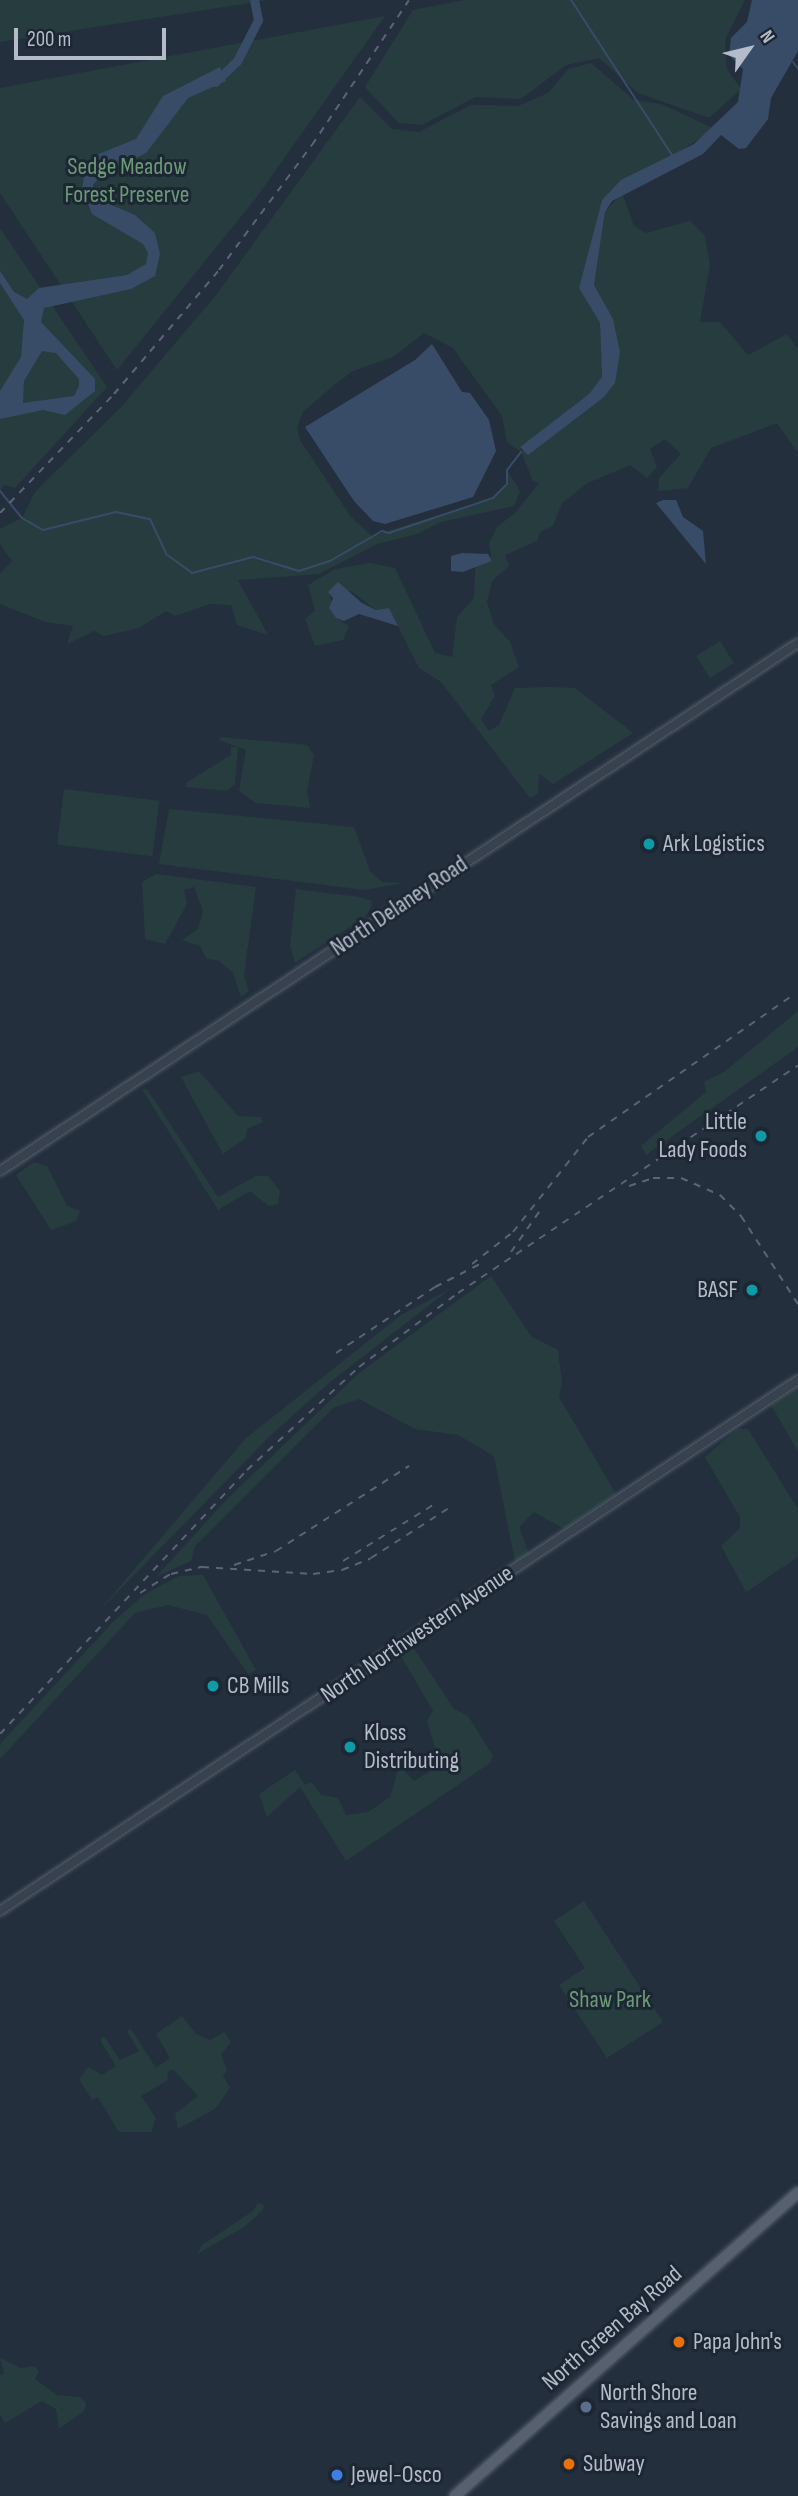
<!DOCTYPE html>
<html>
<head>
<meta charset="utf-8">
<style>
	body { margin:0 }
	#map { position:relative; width:798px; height:2496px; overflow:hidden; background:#242f3e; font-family:"Sofia Sans Condensed",sans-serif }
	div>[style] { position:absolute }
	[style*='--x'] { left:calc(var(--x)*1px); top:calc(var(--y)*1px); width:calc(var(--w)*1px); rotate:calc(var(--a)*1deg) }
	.green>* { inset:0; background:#263c3f; transform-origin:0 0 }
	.water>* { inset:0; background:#394c67 }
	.stream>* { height:2px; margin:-1px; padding:0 1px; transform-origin:1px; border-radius:1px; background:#394c67 }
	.river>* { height:9px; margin:-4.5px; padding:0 4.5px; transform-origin:4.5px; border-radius:4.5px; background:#394c67 }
	.roads { filter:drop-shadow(0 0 2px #565f6c) drop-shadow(0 0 2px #565f6c) }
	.minor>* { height:8px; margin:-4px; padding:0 4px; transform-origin:4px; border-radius:4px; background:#38414e }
	.major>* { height:10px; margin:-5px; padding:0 5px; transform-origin:5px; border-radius:5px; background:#56606e }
	.rail>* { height:2px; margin-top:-1px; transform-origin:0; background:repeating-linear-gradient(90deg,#5a6575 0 7px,transparent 0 14px) }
	.dots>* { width:19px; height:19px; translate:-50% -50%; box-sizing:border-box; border:4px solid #1d2633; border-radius:50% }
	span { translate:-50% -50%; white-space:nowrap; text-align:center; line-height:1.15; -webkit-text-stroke:6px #1d2633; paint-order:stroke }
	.park-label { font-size:24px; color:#6b9a76 }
	.poi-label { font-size:24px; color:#b4bcc9 }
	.left { translate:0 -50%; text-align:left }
	.right { translate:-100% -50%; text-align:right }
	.street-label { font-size:24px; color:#b4bcc9 }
	.north { position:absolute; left:714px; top:14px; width:70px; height:70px; -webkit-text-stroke:5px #1d2633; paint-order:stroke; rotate:56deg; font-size:19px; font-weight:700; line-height:28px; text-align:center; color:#b4bcc9 }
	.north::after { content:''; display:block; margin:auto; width:24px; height:32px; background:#b4bcc9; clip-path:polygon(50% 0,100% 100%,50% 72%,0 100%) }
	.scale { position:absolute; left:14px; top:28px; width:152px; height:32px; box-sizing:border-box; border:4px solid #b4bcc9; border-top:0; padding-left:9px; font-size:21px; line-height:24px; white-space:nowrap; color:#b4bcc9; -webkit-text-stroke:5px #1d2633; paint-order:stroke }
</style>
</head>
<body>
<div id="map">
	<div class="green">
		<i style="clip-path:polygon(0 0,268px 0,0 42px)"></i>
		<i style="clip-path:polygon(464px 0,745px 0,725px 40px,727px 69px,741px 89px,709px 118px,638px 93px,599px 58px,566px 65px,521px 99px,475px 97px,422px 125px,399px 123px,365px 87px,413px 10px)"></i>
		<i style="clip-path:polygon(385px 16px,256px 198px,117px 370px,0 193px,0 88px)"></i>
		<i style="clip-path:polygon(591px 63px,634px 100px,661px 104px,715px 129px,602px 200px,579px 288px,600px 323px,602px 377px,589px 394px,520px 447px,521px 451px,572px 422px,603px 398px,605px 305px,594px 285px,605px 212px,622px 193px,634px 226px,646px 233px,690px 221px,705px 236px,710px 265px,700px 322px,720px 322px,748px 355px,787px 334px,798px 349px,798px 453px,777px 423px,711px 448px,688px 488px,658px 491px,659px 478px,681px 454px,665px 439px,650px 449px,657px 467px,647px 478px,630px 465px,588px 483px,562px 503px,553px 526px,540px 532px,537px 541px,505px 555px,509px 566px,492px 581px,487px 603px,494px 624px,510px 642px,519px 667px,491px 685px,495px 696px,481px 719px,489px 731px,499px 725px,515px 688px,549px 687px,575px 688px,633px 733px,553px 784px,539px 774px,538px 794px,530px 798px,441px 682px,419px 668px,389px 608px,376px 610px,351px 591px,329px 592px,336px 618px,349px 626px,343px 640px,315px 646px,305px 619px,315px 611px,308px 585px,335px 569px,370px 563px,395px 568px,435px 653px,452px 657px,457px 617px,474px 598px,475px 568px,492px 561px,489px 544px,497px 527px,516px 512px,539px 483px,533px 481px,521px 452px,507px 442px,502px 416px,453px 348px,424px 333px,393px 357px,353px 371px,334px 385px,303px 412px,297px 427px,300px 440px,351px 517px,372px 536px,493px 498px,507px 485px,507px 470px,520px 491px,514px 506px,441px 522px,417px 534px,377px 544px,319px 574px,238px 580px,268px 635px,237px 625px,231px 605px,210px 604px,175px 616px,166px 611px,139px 628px,104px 636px,94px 631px,67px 644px,73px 626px,46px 622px,0 604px,0 574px,12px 561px,0 544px,0 529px,22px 518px,35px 492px,123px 405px,216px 295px,360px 97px,392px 129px,419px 132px,471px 105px,518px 106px,548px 93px,568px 69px)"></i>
		<i style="clip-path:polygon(0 228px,107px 387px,15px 488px,5px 485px,0 490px)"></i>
		<i style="left:720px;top:641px;width:26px;height:28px;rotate:58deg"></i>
		<i style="clip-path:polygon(221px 737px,307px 745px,314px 755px,307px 791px,310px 808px,256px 803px,239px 791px,246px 750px,219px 740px)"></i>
		<i style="clip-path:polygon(231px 747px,238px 747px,235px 784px,227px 791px,186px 787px,187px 782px,231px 755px)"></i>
		<i style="left:64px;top:789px;width:96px;height:56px;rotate:7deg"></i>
		<i style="clip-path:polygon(169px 809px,354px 827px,370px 871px,382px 882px,403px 883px,365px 890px,159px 864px)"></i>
		<i style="clip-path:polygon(156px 874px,256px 887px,244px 975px,249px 991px,241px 997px,233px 973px,219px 961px,206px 958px,200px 946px,182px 940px,198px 929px,203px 911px,194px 887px,184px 890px,187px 904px,165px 944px,145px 939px,142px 882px)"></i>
		<i style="clip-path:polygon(296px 889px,359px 897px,372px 901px,371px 907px,365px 917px,295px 963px,290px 946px)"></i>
		<i style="clip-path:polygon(798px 1011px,798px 1047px,646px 1155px,641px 1146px,706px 1092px,704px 1082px,724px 1072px)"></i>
		<i style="clip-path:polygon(199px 1071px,238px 1116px,261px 1117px,263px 1122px,247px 1129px,246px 1138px,223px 1154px,181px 1077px)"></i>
		<i style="clip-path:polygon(142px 1089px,147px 1089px,218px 1197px,256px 1176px,268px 1176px,280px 1191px,278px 1204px,269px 1206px,250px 1191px,218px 1210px)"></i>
		<i style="clip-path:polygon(34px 1162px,47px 1166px,67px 1206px,80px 1211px,76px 1221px,51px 1230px,16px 1175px)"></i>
		<i style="clip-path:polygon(491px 1276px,531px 1336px,558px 1350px,562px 1383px,559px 1397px,616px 1494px,564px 1529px,534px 1512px,519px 1527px,529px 1553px,515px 1562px,494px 1456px,458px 1435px,415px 1429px,359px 1399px,333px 1408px,195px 1546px,191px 1561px,156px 1577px,227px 1499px,359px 1373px)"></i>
		<i style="clip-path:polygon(450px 1289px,329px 1383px,270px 1436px,99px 1611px,246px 1438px,401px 1315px)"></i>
		<i style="clip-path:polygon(798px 1387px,798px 1452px,771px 1405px)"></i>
		<i style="clip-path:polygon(737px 1429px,748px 1429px,798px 1509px,798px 1557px,746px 1592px,721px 1546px,740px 1528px,740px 1517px,705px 1457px)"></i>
		<i style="clip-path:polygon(203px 1575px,256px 1670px,248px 1674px,207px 1615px,168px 1605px,135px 1613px,0 1759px,0 1744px,114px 1621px,145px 1594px,179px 1576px)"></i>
		<i style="clip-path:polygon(413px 1647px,454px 1709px,468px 1716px,493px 1756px,490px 1763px,346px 1861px,300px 1787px,267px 1817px,259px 1794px,295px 1770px,305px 1785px,312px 1782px,321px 1795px,338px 1798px,346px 1815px,368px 1812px,390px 1797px,398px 1770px,402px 1768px,414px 1781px,440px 1765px,427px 1721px,433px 1711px,401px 1656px)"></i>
		<i style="clip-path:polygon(584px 1901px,663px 2022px,607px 2058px,559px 1985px,585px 1968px,554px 1921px)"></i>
		<i style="clip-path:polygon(182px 2016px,196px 2034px,210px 2040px,224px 2032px,231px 2042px,221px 2054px,227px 2070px,223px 2076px,230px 2088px,215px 2109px,178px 2129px,175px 2114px,198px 2096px,173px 2069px,167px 2073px,168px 2080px,141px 2096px,156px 2118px,151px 2132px,119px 2132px,98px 2097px,92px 2100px,79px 2079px,88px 2067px,102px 2075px,116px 2066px,100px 2040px,104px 2036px,120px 2060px,139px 2051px,127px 2031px,131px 2029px,156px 2068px,170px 2058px,156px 2034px)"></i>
		<i style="clip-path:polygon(258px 2203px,264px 2205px,263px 2210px,244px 2227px,197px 2254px,202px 2245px,253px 2211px)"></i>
		<i style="clip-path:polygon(0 2358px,21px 2368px,35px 2366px,39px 2372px,35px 2379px,57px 2395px,80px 2397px,86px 2403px,84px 2411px,59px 2429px,56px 2409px,42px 2401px,5px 2423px,0 2415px,0 2375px,4px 2373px)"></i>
	</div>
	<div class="water">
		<i style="clip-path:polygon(752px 0,798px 0,798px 51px,771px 98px,768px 119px,746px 148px,739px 149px,721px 135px,703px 154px,612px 201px,605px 212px,594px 285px,613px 319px,620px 352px,615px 383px,603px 398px,528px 455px,520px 447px,589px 394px,602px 377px,600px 323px,579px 288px,602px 200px,621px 180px,694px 144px,738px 102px,743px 69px,729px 55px,731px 38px,747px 22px)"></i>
		<i style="clip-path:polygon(evenodd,220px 67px,226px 81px,188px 98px,146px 153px,101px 175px,93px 185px,95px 198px,135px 215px,155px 233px,160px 254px,155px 276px,131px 289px,44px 308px,41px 322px,95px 379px,95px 391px,65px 415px,43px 410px,0 419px,0 391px,21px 357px,24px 320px,0 283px,0 271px,14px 292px,27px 299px,39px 288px,127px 275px,146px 264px,148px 253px,143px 244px,92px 214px,82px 188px,86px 167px,96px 155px,136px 139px,163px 96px,220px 67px,42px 351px,56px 353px,79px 379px,79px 386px,74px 396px,23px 403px,24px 381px,42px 351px)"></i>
		<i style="clip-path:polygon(432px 344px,462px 392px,470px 393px,489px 420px,496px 451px,473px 497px,385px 524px,373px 521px,354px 501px,305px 427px,415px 360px)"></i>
		<i style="clip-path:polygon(663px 500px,676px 500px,683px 517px,703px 531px,706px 564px,656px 503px)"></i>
		<i style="clip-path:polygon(462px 553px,488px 554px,492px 561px,463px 572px,451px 571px,451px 556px)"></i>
		<i style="clip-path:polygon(338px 582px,362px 603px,376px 610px,389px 608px,398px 626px,359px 614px,344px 621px,336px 618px,329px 608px,333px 598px,328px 592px)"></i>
	</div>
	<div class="stream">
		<i style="--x:571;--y:0;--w:185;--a:56.9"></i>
		<i style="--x:793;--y:62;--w:9;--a:54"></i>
		<i style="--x:0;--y:491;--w:35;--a:51"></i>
		<i style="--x:22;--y:518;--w:24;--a:30"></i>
		<i style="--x:43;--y:530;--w:75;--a:-13.9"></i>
		<i style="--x:116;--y:512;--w:35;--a:12"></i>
		<i style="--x:150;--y:519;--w:38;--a:65"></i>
		<i style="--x:166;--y:554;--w:32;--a:36"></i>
		<i style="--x:192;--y:573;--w:63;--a:-14.7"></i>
		<i style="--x:253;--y:557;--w:48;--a:16.9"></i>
		<i style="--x:299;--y:571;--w:33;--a:-18"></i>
		<i style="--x:330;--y:561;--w:60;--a:-30"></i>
		<i style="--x:382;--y:531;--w:7;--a:16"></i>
		<i style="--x:389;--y:533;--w:110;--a:-18.6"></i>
		<i style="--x:493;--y:498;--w:20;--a:-45"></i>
		<i style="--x:507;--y:484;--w:14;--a:-90"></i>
		<i style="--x:507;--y:470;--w:23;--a:-52"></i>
	</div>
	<div class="river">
		<i style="--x:215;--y:82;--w:30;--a:-44"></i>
		<i style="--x:237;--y:61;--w:46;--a:-62.9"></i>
		<i style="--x:258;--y:20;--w:20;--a:-101"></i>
	</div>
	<div class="roads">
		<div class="minor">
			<i style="--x:0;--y:1171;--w:957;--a:-33.49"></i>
			<i style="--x:0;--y:1911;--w:959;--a:-33.64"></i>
		</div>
		<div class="major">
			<i style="--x:455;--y:2496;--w:458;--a:-41.5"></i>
		</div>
	</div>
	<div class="rail">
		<i style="--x:0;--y:513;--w:165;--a:-46.2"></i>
		<i style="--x:114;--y:394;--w:162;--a:-49.7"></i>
		<i style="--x:219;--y:270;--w:156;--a:-53.4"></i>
		<i style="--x:312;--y:145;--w:174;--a:-56.2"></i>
		<i style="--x:629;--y:1186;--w:25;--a:-18"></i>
		<i style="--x:653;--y:1178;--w:28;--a:0"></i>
		<i style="--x:681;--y:1178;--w:43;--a:23.6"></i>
		<i style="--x:720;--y:1195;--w:30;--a:45"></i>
		<i style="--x:741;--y:1216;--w:105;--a:57.1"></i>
		<i style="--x:511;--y:1252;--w:49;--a:-55"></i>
		<i style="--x:472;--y:1264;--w:52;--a:-38"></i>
		<i style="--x:513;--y:1232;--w:121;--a:-51.7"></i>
		<i style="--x:588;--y:1137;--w:249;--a:-34.7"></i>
		<i style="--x:336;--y:1353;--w:119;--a:-33.7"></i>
		<i style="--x:435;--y:1287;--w:53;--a:-27.1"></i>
		<i style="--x:343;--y:1561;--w:106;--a:-31.9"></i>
		<i style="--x:234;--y:1565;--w:44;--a:-18.4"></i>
		<i style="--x:276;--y:1551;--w:158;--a:-32.6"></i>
		<i style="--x:140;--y:1593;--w:36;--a:-32"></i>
		<i style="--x:171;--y:1574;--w:32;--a:-13"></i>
		<i style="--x:202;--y:1567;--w:111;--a:3.6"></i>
		<i style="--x:313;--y:1574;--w:29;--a:-8"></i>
		<i style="--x:342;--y:1570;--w:31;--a:-22"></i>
		<i style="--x:371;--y:1558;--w:93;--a:-32.7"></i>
		<i style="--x:0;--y:1734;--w:362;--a:-46.9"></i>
		<i style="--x:247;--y:1470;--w:152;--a:-42.6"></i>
		<i style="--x:359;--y:1367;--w:124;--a:-36.8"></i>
		<i style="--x:458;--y:1293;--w:409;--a:-33.8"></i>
	</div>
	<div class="dots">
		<i style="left:649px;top:844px;background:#0f9aa8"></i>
		<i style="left:761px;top:1136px;background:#0f9aa8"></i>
		<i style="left:752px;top:1290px;background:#0f9aa8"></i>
		<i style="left:213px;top:1686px;background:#0f9aa8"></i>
		<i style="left:350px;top:1747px;background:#0f9aa8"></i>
		<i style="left:679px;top:2342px;background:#e8710a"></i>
		<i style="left:586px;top:2407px;background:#5c6f8a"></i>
		<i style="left:569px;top:2464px;background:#e8710a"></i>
		<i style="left:337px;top:2475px;background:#3f7fe0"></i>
	</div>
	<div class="park-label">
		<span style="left:127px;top:181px">Sedge Meadow<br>Forest Preserve</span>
		<span style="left:610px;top:2000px">Shaw Park</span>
	</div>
	<div class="poi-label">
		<span class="left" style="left:663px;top:844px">Ark Logistics</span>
		<span class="right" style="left:747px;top:1136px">Little<br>Lady Foods</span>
		<span class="right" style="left:738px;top:1290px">BASF</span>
		<span class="left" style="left:227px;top:1686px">CB Mills</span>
		<span class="left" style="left:364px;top:1747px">Kloss<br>Distributing</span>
		<span class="left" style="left:693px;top:2342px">Papa John's</span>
		<span class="left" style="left:600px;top:2407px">North Shore<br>Savings and Loan</span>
		<span class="left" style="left:583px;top:2464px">Subway</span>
		<span class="left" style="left:351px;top:2475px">Jewel-Osco</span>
	</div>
	<div class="street-label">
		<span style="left:399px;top:906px;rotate:-34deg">North Delaney Road</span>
		<span style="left:417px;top:1634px;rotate:-34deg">North Northwestern Avenue</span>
		<span style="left:612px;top:2328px;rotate:-41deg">North Green Bay Road</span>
	</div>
	<div class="north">N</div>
	<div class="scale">200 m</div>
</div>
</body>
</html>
